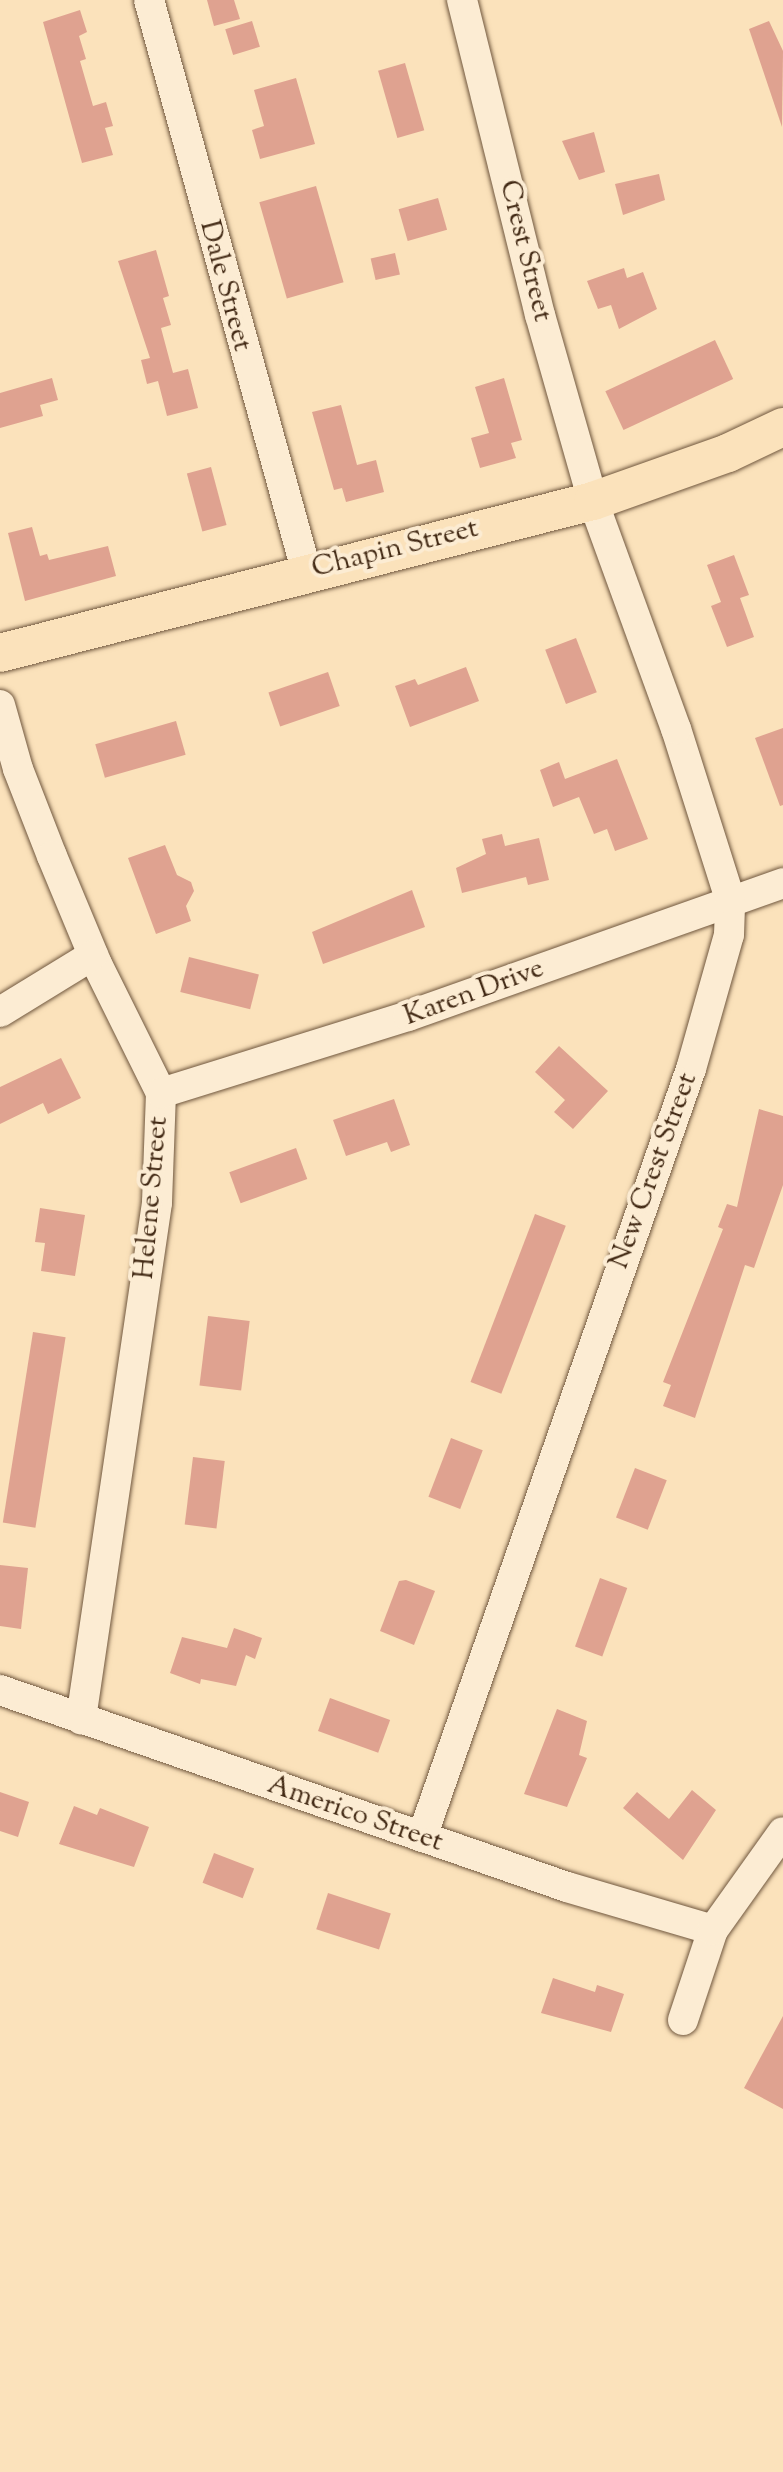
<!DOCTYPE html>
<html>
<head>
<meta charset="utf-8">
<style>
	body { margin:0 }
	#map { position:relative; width:783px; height:2472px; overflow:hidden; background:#fbe2bb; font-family:"Sorts Mill Goudy",serif }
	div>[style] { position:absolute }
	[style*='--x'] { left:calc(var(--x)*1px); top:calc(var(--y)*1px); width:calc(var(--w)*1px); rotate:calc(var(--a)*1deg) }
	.building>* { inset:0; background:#dfa290; transform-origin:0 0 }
	.roads { filter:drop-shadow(0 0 2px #70573e) drop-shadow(0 0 2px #70573e) }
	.minor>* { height:30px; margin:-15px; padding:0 15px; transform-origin:15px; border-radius:15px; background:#fcecd3 }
	.major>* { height:38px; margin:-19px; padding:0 19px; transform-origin:19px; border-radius:19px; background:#fbe2bb }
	span { translate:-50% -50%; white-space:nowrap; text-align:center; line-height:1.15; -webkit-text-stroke:8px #fcecd3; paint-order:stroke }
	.street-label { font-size:28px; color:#422914 }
</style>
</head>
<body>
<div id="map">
	<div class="building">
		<i style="clip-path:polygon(207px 0,234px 0,240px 19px,214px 26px)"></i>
		<i style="clip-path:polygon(80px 10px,87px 32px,79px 36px,86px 59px,80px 61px,93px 106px,106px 102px,113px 126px,105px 128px,113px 155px,82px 163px,43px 22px)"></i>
		<i style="left:252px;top:21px;width:27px;height:28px;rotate:73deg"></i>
		<i style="clip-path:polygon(769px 21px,783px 51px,782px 127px,749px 29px)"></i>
		<i style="left:405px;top:63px;width:70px;height:28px;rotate:74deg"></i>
		<i style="clip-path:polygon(296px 78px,315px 144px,260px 159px,252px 130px,264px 126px,254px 90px)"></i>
		<i style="clip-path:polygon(594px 132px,605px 172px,579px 180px,562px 141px)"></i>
		<i style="clip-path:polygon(659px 174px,665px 200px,623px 215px,615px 184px)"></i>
		<i style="left:316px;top:186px;width:100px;height:59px;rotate:74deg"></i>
		<i style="left:438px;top:198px;width:33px;height:41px;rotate:74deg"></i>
		<i style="clip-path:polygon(156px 250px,169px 296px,163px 298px,171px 325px,161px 328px,173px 373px,188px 369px,198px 408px,167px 416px,158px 381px,147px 384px,141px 360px,150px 358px,118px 261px)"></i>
		<i style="left:395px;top:253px;width:22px;height:25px;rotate:77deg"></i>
		<i style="clip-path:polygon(624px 268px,627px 278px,643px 272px,657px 309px,619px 329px,611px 305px,598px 309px,587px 281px)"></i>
		<i style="left:715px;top:340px;width:43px;height:121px;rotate:65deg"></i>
		<i style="clip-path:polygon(52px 378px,58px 400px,40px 405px,43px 416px,0 428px,0 393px)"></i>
		<i style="clip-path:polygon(504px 378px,522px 440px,511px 443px,516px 458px,480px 468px,471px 438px,489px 433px,475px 387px)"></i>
		<i style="clip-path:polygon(341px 405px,357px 465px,376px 460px,384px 492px,346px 502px,342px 488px,334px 490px,312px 412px)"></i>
		<i style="left:211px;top:467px;width:60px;height:25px;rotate:75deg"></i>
		<i style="clip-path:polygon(32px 527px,40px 556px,47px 554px,49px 560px,108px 546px,116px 576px,25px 601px,8px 533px)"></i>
		<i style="clip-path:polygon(734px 555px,749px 595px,740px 598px,754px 637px,727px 647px,711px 606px,721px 602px,707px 565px)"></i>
		<i style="left:576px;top:638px;width:58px;height:33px;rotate:69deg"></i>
		<i style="clip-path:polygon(466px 667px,479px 701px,410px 727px,395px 686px,415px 679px,418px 685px)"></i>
		<i style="left:328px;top:672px;width:36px;height:63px;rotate:71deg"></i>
		<i style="left:176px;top:721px;width:35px;height:84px;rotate:74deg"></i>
		<i style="clip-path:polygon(783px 728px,783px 805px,780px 806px,755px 738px)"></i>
		<i style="clip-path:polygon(617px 759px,648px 839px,615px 851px,607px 829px,594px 834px,579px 797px,553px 807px,540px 770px,559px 762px,565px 779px)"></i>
		<i style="clip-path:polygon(502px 834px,505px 846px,539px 838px,549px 880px,528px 885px,526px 877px,462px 893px,456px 868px,486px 854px,482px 839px)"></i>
		<i style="clip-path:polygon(165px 845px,177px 875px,191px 882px,194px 891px,186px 906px,191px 921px,156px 934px,128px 858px)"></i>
		<i style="clip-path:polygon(412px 890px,425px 927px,323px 964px,312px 932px)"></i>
		<i style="left:189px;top:957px;width:72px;height:36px;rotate:14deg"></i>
		<i style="clip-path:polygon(559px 1046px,608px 1091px,573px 1129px,554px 1112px,565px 1100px,535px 1072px)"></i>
		<i style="clip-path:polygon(61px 1058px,81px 1098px,48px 1114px,43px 1103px,0 1124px,0 1087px)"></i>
		<i style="clip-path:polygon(394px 1099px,410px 1145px,391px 1152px,387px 1142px,346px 1156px,333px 1120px)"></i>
		<i style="clip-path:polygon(759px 1109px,783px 1116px,783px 1185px,754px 1268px,745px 1265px,695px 1418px,663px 1406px,671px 1385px,663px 1382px,723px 1229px,718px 1227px,727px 1204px,737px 1207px)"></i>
		<i style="left:296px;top:1148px;width:33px;height:71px;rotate:70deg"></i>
		<i style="clip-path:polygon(40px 1208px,85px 1215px,75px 1276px,41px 1271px,45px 1243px,35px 1242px)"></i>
		<i style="left:535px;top:1214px;width:33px;height:180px;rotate:21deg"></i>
		<i style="left:208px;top:1316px;width:42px;height:70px;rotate:7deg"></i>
		<i style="left:33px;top:1332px;width:33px;height:193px;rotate:9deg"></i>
		<i style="left:451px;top:1438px;width:34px;height:63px;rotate:21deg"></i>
		<i style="left:193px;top:1457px;width:32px;height:68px;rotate:7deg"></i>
		<i style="left:635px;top:1468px;width:34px;height:53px;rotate:21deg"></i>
		<i style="clip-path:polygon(0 1565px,28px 1568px,21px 1629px,0 1626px)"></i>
		<i style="left:600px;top:1578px;width:29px;height:73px;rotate:20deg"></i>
		<i style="clip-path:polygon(406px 1580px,435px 1591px,414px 1645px,380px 1631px,399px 1581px)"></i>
		<i style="clip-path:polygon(234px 1628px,262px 1638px,255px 1659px,246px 1655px,236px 1686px,201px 1679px,200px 1684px,170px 1673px,182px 1637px,227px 1648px)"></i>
		<i style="left:330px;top:1698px;width:64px;height:35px;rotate:20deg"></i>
		<i style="clip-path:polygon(557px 1709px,587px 1721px,579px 1755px,587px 1758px,567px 1807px,524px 1794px)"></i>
		<i style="clip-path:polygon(692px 1790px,716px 1810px,683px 1860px,623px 1808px,637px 1792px,669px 1819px)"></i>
		<i style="clip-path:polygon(0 1792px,29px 1802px,18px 1837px,0 1831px)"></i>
		<i style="clip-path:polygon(74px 1806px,97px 1815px,100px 1808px,149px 1827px,134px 1867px,59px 1844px)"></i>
		<i style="left:214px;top:1853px;width:43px;height:32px;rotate:21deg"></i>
		<i style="left:328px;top:1893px;width:66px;height:38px;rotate:18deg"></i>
		<i style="clip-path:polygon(553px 1978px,595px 1992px,597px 1985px,624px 1994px,611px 2032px,541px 2013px)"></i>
		<i style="clip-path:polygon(783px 2016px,783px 2109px,744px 2088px)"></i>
	</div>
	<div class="roads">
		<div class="minor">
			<i style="--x:149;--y:0;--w:591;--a:74.6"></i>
			<i style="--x:0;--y:705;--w:66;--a:74.3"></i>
			<i style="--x:18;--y:769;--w:93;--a:68.7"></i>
			<i style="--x:52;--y:856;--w:117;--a:67.4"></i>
			<i style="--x:97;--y:964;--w:144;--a:63.6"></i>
			<i style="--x:161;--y:1093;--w:110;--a:92.1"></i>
			<i style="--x:157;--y:1203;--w:522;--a:98.38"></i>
			<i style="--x:0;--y:1012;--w:109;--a:-31.5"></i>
			<i style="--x:161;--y:1093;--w:259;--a:-17.3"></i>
			<i style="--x:408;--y:1016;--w:398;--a:-19.5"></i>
			<i style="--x:0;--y:1690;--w:600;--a:19.16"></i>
			<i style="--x:567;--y:1887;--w:152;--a:16.4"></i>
			<i style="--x:422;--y:1837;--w:814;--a:-70.7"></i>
			<i style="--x:691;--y:1069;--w:139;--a:-74.2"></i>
			<i style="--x:729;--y:935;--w:36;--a:-88"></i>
			<i style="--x:730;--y:899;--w:178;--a:-107.6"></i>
			<i style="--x:676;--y:729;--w:243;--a:-110"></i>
			<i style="--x:593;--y:501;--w:193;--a:-105.9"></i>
			<i style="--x:540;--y:315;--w:325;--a:-103.9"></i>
			<i style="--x:683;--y:2020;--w:95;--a:-71.6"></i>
			<i style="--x:713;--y:1930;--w:120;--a:-54.5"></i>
		</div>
		<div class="major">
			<i style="--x:0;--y:653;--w:612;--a:-14.38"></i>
			<i style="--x:593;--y:501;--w:143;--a:-19.6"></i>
			<i style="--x:728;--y:453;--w:61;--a:-25.3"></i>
		</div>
	</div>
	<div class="street-label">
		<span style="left:525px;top:251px;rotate:76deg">Crest Street</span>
		<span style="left:225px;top:286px;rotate:75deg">Dale Street</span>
		<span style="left:395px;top:549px;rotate:-14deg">Chapin Street</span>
		<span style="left:474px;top:993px;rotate:-20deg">Karen Drive</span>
		<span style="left:654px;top:1171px;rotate:-70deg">New Crest Street</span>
		<span style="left:152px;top:1198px;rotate:-85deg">Helene Street</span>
		<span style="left:355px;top:1814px;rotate:19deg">Americo Street</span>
	</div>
</div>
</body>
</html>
